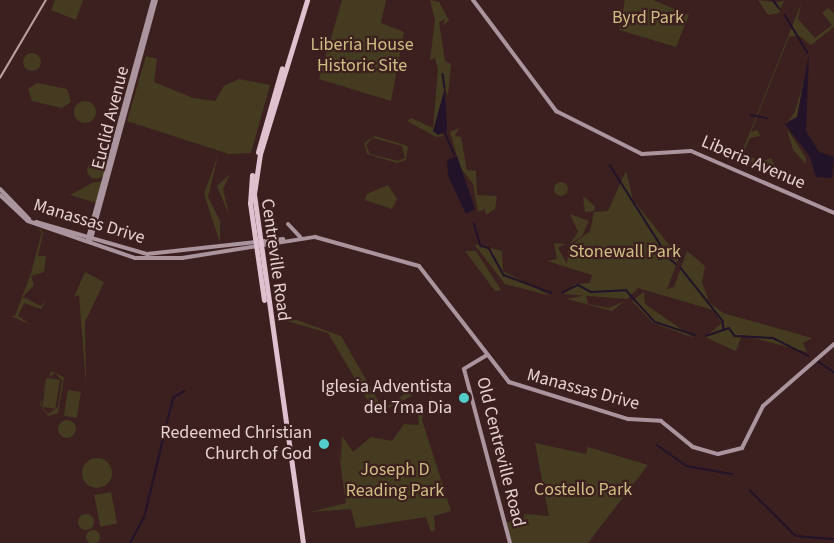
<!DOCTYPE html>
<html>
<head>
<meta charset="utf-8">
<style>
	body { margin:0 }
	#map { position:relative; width:834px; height:543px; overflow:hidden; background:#3c201f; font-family:"Source Sans 3",sans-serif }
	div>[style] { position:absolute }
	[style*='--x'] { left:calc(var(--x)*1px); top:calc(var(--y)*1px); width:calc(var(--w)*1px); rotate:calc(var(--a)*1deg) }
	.green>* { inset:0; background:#443b20; transform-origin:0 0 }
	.round { border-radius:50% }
	.water>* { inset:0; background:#221329 }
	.stream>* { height:1.5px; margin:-0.75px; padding:0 0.75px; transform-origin:0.75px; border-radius:0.75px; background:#221329 }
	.secondary>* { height:4px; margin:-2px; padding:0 2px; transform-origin:2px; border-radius:2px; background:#aa949e }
	.trunk>* { height:5px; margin:-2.5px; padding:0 2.5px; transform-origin:2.5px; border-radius:2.5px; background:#dec0ce }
	.rail>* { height:1.5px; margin:-0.75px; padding:0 0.75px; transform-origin:0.75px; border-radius:0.75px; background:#b8a2a1 }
	.dots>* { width:16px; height:16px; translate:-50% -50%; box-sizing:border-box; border:3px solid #3c201f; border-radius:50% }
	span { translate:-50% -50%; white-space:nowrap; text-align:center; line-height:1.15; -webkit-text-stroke:4.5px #3c201f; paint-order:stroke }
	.park-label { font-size:18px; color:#d1bd84 }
	.street-label { font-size:18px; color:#e6d2d1 }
	.poi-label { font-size:18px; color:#e6d2d1 }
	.right { translate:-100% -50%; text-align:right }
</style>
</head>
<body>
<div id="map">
	<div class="green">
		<i style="clip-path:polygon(55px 0,83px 0,76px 20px,51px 10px)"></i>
		<i style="clip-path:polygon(342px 0,386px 0,381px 23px,404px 32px,391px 101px,319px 79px)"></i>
		<i style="clip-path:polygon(430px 0,439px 2px,449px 20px,443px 26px,445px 19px,439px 22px,445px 61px,451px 64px,448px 96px,445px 88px,433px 132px,445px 136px,436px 137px,407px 121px,411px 118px,433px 128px,438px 69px,435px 58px,430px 60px,435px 20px)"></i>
		<i style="clip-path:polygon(625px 0,653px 0,689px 15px,676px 47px,619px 30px)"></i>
		<i style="clip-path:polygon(758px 0,777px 2px,784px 1px,779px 13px,768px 15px)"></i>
		<i style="clip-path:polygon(801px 4px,798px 19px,815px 38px,832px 25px,822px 13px,828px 8px,834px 13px,834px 27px,811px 45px,798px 35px,789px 37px,751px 132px,758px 130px,760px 136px,750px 138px,743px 153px,761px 162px,771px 158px,775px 167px,796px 182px,740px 157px)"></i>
		<i class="round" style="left:23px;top:53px;width:18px;height:18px"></i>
		<i style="clip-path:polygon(146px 56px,157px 59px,154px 82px,193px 98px,215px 101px,224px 86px,239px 79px,270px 85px,251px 153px,229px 154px,127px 121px)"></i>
		<i style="clip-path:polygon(804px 80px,797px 117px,788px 121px,795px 112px)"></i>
		<i style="clip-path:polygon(37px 83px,67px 89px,71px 102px,62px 108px,32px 101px,28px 89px)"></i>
		<i class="round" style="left:74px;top:101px;width:22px;height:22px"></i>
		<i style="clip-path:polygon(459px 128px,455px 136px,461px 137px,467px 170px,476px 171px,477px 195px,497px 196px,495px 209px,486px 215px,485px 209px,478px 212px,473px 184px,460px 167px,450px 132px)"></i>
		<i style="clip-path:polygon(787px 129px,806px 158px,806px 164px,793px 150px)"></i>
		<i style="clip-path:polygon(evenodd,375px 136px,408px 146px,406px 160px,397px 163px,367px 154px,364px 143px,375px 136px,373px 138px,402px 146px,405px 158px,398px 161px,370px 154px,366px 145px,373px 138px)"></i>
		<i style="clip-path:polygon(218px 155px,208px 197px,220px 221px,220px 243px,204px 194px)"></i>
		<i class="round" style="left:87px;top:161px;width:18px;height:18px"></i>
		<i style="clip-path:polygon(626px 171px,633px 200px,675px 252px,672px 257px,679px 257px,667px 289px,674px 287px,687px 251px,705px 266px,702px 282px,709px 302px,723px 313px,812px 338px,803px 343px,807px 352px,742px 335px,736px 351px,731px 349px,705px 337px,722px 323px,713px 310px,638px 288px,627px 299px,563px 294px,575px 284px,590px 283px,592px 275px,547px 261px,557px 259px,554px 243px,565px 244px,558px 248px,567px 264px,569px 247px,590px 231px,594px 212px,608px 211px)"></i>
		<i style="clip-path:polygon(230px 174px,223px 189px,229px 215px,217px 186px)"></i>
		<i style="clip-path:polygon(102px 181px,96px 203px,70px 195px,92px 183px)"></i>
		<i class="round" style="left:554px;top:182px;width:14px;height:14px"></i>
		<i style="clip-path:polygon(388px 185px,397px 199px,392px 209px,365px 200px,367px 194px)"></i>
		<i style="clip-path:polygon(583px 196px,595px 206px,594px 211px,585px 212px)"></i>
		<i style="clip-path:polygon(570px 214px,589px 221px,582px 236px,569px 245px,578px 232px)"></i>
		<i style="clip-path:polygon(38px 229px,42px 230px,43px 233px,38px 256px,46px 256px,44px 272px,31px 276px,34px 285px,23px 297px,41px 306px,46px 301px,41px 309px,24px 303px,18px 316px,31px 325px,11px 316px,15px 316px,31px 273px,42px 232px)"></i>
		<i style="clip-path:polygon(474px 244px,502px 251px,503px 271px,551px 296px,505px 284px)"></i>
		<i style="clip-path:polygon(465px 251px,476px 251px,501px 290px,495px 291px)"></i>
		<i style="clip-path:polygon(85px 272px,104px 282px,85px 322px,86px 384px,79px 295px,74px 297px)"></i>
		<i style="clip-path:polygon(644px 292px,645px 304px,694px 338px,653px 323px,632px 301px)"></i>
		<i style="clip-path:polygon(586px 295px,588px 304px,609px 308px,625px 301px,612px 311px,567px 299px)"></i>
		<i style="clip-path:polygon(276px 318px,284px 318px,297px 320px,341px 336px,383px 409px,410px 390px,412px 396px,376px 414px,328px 333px)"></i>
		<i style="clip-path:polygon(evenodd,51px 371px,64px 377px,58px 413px,48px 416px,40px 405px,51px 371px,55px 373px,62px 380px,58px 407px,48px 414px,41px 406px,46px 379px,55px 373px)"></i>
		<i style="left:47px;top:378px;width:13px;height:29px;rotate:9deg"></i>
		<i style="left:68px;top:390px;width:13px;height:26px;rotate:9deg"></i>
		<i style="clip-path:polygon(430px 395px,435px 407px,424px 411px,422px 420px,451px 511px,434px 516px,435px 530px,431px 532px,426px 517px,356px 528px,351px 509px,310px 512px,346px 503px,338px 448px,341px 463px,342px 436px,353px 452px,371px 437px,392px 441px,404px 424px,419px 425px,418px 414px,430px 408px)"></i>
		<i class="round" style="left:58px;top:420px;width:18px;height:18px"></i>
		<i style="clip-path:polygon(535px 443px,586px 454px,588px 447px,648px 465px,588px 543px,511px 543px,506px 522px,523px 523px,524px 514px,549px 516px)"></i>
		<i class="round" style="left:82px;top:458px;width:30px;height:30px"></i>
		<i style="left:111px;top:492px;width:32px;height:17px;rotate:79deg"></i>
		<i class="round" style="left:78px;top:514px;width:16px;height:16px"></i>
		<i class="round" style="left:86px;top:530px;width:14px;height:14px"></i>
	</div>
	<div class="water">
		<i style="clip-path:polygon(809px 54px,806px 131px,819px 152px,834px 157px,832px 178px,816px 177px,810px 157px,785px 124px,797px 117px)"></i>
		<i style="clip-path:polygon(445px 88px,447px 130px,438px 135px,433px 131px)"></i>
		<i style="clip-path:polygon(457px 156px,475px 209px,466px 214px,448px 176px,447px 160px)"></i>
	</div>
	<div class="stream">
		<i style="--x:773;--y:0;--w:11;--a:52"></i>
		<i style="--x:785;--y:15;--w:44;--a:58.8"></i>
		<i style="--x:443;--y:74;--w:14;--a:82"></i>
		<i style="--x:751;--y:115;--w:16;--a:11"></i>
		<i style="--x:445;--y:132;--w:25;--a:67"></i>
		<i style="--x:610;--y:165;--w:110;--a:57.6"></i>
		<i style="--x:474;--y:223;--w:24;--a:73"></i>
		<i style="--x:481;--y:246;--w:8;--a:14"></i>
		<i style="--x:489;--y:248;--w:31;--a:61"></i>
		<i style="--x:504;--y:275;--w:51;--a:20.6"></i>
		<i style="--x:659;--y:259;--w:9;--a:-13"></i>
		<i style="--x:668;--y:257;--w:11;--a:41"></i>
		<i style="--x:681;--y:268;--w:68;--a:51.6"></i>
		<i style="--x:723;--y:321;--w:9;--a:84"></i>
		<i style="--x:562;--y:293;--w:18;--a:-27"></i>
		<i style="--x:578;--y:285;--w:15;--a:28"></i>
		<i style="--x:591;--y:292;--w:35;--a:-3"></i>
		<i style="--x:626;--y:290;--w:43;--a:47.8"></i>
		<i style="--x:655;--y:322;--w:42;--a:18"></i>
		<i style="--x:706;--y:336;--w:24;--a:-19"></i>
		<i style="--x:729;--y:328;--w:10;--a:53"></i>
		<i style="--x:735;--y:336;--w:38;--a:3"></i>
		<i style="--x:773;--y:338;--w:40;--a:26.6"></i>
		<i style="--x:816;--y:360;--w:22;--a:34"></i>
		<i style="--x:657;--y:445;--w:37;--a:35"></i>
		<i style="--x:687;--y:466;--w:46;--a:10.1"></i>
		<i style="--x:750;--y:490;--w:65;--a:45"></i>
		<i style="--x:796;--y:536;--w:38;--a:5"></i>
		<i style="--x:130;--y:543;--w:29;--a:-61"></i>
		<i style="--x:144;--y:518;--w:123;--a:-76.4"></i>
		<i style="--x:173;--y:398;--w:13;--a:-32"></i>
	</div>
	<div class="secondary">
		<i style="--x:473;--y:0;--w:139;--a:53.2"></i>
		<i style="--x:556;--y:111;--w:96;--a:26.6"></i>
		<i style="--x:642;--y:154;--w:49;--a:-3.5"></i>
		<i style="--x:691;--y:151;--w:156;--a:23.4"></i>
		<i style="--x:0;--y:189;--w:42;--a:46"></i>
		<i style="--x:0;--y:195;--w:38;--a:43"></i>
		<i style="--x:28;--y:221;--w:113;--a:19.1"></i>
		<i style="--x:135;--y:258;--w:47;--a:0"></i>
		<i style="--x:182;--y:258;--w:135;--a:-9"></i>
		<i style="--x:315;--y:237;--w:108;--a:15.6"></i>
		<i style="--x:419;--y:266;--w:147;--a:52.2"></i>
		<i style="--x:509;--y:382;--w:125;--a:17.3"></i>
		<i style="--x:628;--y:419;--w:33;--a:3"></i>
		<i style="--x:661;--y:421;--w:41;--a:39.1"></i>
		<i style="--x:693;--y:447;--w:26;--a:16"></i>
		<i style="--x:718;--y:454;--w:25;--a:-14"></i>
		<i style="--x:742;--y:448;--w:47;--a:-63.4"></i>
		<i style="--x:763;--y:406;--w:94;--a:-41.1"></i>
		<i style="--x:36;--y:222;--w:116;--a:16.1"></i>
		<i style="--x:147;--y:254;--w:137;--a:-6.3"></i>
		<i style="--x:288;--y:224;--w:18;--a:47"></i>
		<i style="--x:88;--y:238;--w:247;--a:-74.7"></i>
		<i style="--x:91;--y:239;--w:248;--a:-74.8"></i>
		<i style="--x:487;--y:355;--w:27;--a:149"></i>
		<i style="--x:464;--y:369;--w:180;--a:75.2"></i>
	</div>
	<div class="trunk">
		<i style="--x:258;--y:152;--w:87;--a:-74.1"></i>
		<i style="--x:252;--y:175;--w:28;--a:94"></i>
		<i style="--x:250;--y:203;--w:98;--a:81.8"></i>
		<i style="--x:303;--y:543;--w:352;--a:-98"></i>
		<i style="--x:254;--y:194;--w:40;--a:-81.5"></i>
		<i style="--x:260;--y:154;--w:161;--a:-73"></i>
	</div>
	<div class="rail">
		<i style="--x:0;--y:78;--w:91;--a:-59.5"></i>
	</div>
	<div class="dots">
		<i style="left:464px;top:398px;background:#53cdca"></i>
		<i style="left:324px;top:444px;background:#53cdca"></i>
	</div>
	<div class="park-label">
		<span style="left:648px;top:18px">Byrd Park</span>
		<span style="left:362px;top:56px">Liberia House<br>Historic Site</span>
		<span style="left:625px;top:252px">Stonewall Park</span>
		<span style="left:395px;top:481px">Joseph D<br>Reading Park</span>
		<span style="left:583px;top:490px">Costello Park</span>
	</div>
	<div class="street-label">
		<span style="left:111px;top:118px;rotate:-76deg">Euclid Avenue</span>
		<span style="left:753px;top:163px;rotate:23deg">Liberia Avenue</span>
		<span style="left:89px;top:222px;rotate:17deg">Manassas Drive</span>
		<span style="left:275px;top:260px;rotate:82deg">Centreville Road</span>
		<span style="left:583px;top:390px;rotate:15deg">Manassas Drive</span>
		<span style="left:500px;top:452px;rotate:76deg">Old Centreville Road</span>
	</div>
	<div class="poi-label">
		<span class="right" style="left:452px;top:398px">Iglesia Adventista<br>del 7ma Dia</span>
		<span class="right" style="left:312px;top:444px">Redeemed Christian<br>Church of God</span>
	</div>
</div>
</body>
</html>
